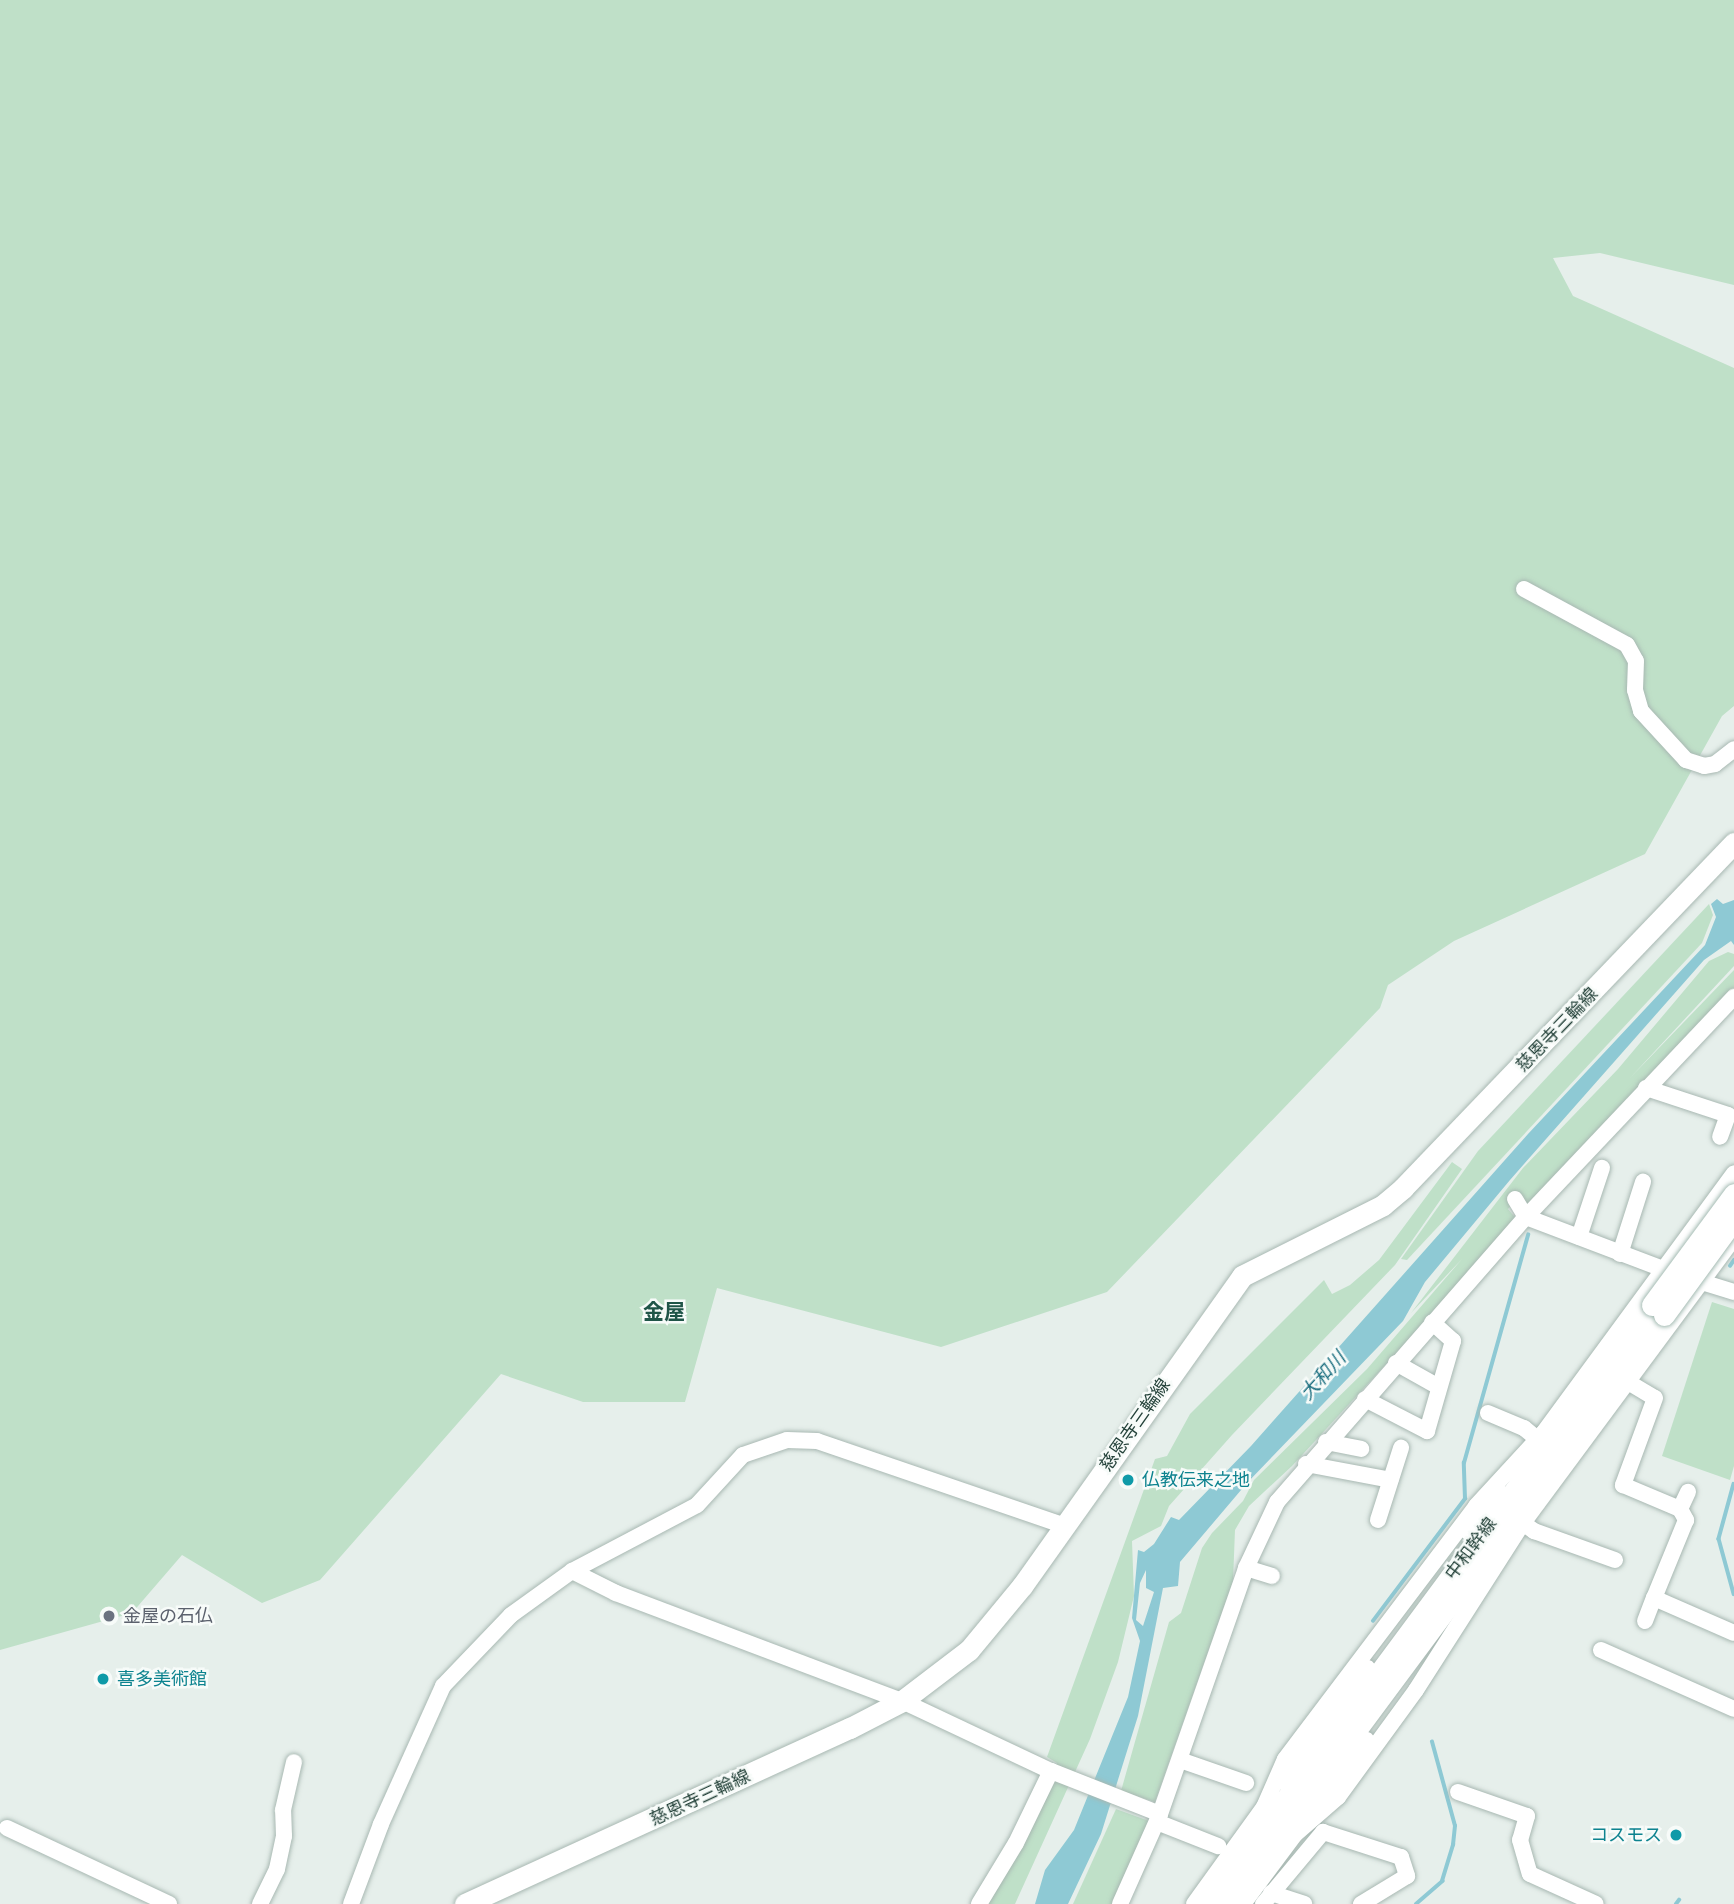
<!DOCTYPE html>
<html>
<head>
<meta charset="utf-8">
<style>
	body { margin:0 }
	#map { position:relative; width:1734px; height:1904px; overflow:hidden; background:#e6efeb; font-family:"Public Sans","Noto Sans JP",sans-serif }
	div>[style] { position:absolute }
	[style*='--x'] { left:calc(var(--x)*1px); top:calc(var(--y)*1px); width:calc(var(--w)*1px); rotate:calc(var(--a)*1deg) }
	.green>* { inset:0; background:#bfe0c8 }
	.water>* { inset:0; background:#8ec9d4 }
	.stream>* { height:3.5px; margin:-1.75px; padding:0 1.75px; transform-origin:1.75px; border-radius:1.75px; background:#8ec9d4 }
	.roads { filter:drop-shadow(0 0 2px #a8b8b2) drop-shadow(0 0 2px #a8b8b2) }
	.street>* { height:16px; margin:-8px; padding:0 8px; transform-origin:8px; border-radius:8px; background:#fff }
	.secondary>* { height:21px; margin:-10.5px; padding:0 10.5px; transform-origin:10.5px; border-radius:10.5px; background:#fff }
	.bridges { filter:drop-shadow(0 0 2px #a4bbb3) drop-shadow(0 0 2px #a4bbb3) }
	.secondary-bridge>* { height:21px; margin:-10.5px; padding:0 10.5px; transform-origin:10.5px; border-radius:10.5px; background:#fff }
	.dots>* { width:19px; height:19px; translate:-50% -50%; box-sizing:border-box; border:4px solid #f7fbf9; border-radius:50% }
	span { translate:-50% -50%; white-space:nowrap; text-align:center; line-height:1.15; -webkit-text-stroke:5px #f7fbf9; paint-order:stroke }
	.street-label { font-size:18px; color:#24423a }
	.culture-label { font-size:18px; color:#0d838f }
	.left { translate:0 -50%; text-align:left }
	.right { translate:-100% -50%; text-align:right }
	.worship-label { font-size:18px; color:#5b616d }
	.water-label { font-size:19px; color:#1c6f80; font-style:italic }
	.quarter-label { font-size:21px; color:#1f5548; font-weight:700 }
</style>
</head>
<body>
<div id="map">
	<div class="green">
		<i style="clip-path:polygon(0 0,1734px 0,1734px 285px,1600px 253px,1553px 258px,1573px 296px,1734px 368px,1734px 706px,1722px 716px,1645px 854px,1454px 941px,1388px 985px,1380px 1008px,1107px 1292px,941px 1347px,717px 1288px,685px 1402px,583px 1402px,501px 1374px,320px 1580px,262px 1603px,182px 1555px,132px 1613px,0 1650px)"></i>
		<i style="clip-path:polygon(1709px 904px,1713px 915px,1702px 943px,1407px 1260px,1401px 1259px,1478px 1151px)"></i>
		<i style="clip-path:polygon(1728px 952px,1734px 954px,1734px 966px,1630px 1078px,1734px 970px,1734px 991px,1524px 1215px,1516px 1200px,1508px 1209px,1518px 1221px,1292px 1466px,1249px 1506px,1235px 1530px,1233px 1581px,1155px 1802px,1121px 1791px,1169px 1622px,1181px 1613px,1202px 1548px,1212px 1533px,1243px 1501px,1254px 1480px,1367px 1369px,1462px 1259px,1411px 1313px,1523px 1168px,1618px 1069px,1709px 961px)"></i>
		<i style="clip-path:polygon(1452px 1162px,1462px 1169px,1395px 1265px,1232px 1435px,1169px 1506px,1161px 1526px,1132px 1541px,1134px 1596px,1118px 1662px,1090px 1739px,1015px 1904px,987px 1904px,1057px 1763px,1047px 1757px,1155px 1459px,1167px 1456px,1190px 1414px,1324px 1280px,1332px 1294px,1350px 1285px,1379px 1260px)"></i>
		<i style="clip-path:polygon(1712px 1302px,1734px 1309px,1734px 1466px,1730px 1480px,1662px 1456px)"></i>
		<i style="clip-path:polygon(1116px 1809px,1149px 1821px,1114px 1904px,1073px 1904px)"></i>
	</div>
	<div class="water">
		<i style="clip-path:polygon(evenodd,1717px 899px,1723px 904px,1734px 900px,1734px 945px,1731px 941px,1704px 960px,1510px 1180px,1425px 1282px,1403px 1321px,1247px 1483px,1180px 1562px,1178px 1586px,1163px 1588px,1138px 1716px,1101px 1834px,1068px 1904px,1035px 1904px,1045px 1870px,1074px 1830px,1128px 1697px,1140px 1641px,1132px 1618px,1138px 1550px,1144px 1552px,1154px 1544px,1171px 1517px,1179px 1520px,1251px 1446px,1528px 1134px,1705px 945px,1716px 917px,1711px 904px,1717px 899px,1146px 1570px,1146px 1588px,1154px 1592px,1143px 1626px,1136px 1620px,1140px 1583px,1146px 1570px)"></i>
	</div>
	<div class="stream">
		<i style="--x:1730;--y:1266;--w:7;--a:-56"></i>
		<i style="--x:1734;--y:1484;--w:57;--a:105.3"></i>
		<i style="--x:1719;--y:1539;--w:57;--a:74.7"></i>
		<i style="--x:1373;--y:1621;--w:153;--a:-53"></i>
		<i style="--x:1465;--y:1499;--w:36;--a:-92"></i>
		<i style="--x:1464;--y:1463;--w:237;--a:-74.3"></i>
		<i style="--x:1416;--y:1904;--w:35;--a:-41"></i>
		<i style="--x:1442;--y:1881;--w:38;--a:-73"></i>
		<i style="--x:1453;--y:1845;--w:19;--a:-84"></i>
		<i style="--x:1455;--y:1826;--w:87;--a:-105.3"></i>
		<i style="--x:1676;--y:1904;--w:5;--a:-53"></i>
	</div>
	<div class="roads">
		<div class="street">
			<i style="--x:1524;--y:589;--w:117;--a:28.5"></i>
			<i style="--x:1627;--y:645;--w:18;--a:61"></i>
			<i style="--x:1636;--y:661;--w:29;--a:92"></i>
			<i style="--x:1635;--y:690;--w:22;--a:74"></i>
			<i style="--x:1641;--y:711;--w:67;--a:47.4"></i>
			<i style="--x:1686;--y:760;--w:19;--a:18"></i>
			<i style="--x:1704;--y:766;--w:11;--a:-10"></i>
			<i style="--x:1715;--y:764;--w:24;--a:-38"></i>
			<i style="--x:1646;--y:1088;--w:86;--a:18.2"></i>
			<i style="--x:1728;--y:1115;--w:23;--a:110"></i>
			<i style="--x:1515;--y:1199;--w:21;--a:59"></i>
			<i style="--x:1526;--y:1217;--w:155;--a:20.8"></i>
			<i style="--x:1579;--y:1237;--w:73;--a:-71.6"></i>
			<i style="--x:1620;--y:1254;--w:76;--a:-72.3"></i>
			<i style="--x:1692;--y:1279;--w:44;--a:17.2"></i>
			<i style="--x:1396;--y:1363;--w:49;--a:29.2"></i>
			<i style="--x:1628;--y:1382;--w:31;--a:31"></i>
			<i style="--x:1655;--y:1398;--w:93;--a:110.2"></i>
			<i style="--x:1623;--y:1485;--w:62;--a:22.8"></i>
			<i style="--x:1680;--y:1509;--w:13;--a:61"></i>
			<i style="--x:1686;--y:1520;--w:84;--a:112.3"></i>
			<i style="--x:1654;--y:1598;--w:87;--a:23.6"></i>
			<i style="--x:1365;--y:1399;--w:70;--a:27.3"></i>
			<i style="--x:1427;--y:1431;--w:94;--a:-73.9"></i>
			<i style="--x:1453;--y:1341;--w:28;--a:-138"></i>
			<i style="--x:1488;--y:1413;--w:39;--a:23"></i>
			<i style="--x:1524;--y:1428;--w:17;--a:40"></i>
			<i style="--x:1326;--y:1442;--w:36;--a:11"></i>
			<i style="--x:1306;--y:1464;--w:86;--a:10.7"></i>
			<i style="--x:1680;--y:1509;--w:19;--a:-65"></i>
			<i style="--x:1378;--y:1520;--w:76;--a:-72.3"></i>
			<i style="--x:1523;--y:1523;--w:14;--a:36"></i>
			<i style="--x:1534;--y:1531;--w:86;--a:19.7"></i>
			<i style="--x:1468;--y:1532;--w:51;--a:-49.8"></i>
			<i style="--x:1246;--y:1568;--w:27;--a:17"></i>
			<i style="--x:572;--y:1571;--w:49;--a:26.6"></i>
			<i style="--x:616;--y:1593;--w:306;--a:20.7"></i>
			<i style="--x:902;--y:1701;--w:165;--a:25.2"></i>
			<i style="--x:1051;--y:1771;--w:117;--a:21.5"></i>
			<i style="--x:1645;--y:1621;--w:25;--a:-69"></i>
			<i style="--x:1601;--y:1650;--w:145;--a:23.9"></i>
			<i style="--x:1180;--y:1760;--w:70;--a:19.2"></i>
			<i style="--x:1283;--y:1782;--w:142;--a:-53.6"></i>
			<i style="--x:1458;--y:1792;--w:73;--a:19.2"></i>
			<i style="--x:1527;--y:1816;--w:25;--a:106"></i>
			<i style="--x:1520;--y:1840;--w:35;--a:74"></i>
			<i style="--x:1530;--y:1874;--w:72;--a:24.4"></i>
			<i style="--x:1264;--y:1807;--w:52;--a:-66.4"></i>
			<i style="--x:1285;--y:1759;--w:317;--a:-52.9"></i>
			<i style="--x:1476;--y:1506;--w:100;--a:-47.4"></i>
			<i style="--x:1544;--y:1432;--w:321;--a:-53.7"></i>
			<i style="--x:1314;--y:1808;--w:86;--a:-52.6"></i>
			<i style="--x:1157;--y:1822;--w:66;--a:21.5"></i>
			<i style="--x:7;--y:1828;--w:179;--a:25.1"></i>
			<i style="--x:1292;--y:1837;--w:61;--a:-41"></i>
			<i style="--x:1338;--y:1797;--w:132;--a:-53.9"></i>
			<i style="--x:1416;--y:1690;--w:198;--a:-57.4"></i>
			<i style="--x:1523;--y:1523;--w:355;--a:-53.5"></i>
			<i style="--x:1271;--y:1893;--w:35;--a:18"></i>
			<i style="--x:260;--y:1904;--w:39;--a:-64"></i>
			<i style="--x:277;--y:1869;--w:34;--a:-78"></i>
			<i style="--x:284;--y:1836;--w:26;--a:-92"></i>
			<i style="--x:283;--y:1810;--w:49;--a:-77.1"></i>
			<i style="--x:351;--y:1904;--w:85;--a:-69.4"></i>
			<i style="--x:381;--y:1824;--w:151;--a:-65.8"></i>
			<i style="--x:443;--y:1686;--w:98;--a:-46.2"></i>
			<i style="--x:511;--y:1615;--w:75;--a:-35.8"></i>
			<i style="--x:572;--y:1571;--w:141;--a:-27.8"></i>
			<i style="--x:697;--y:1505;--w:68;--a:-47.4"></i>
			<i style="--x:743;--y:1455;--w:46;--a:-18.8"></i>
			<i style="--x:787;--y:1440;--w:30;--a:2"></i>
			<i style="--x:817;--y:1441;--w:262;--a:18.9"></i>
			<i style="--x:979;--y:1904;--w:71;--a:-58.8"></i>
			<i style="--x:1016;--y:1843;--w:80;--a:-64.1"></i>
			<i style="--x:1120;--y:1904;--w:98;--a:-66"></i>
			<i style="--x:1160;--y:1814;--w:261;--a:-70.7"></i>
			<i style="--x:1246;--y:1568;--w:73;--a:-64.8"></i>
			<i style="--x:1277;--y:1502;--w:378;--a:-48.9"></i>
			<i style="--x:1526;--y:1217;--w:303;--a:-46.6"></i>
			<i style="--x:1194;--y:1904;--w:128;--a:-54.2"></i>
			<i style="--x:1243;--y:1904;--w:94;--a:-53.3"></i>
			<i style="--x:1263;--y:1904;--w:94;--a:-50.2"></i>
			<i style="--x:1323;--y:1832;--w:82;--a:17.8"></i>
			<i style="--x:1401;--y:1857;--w:20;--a:72"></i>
			<i style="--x:1407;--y:1876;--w:54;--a:148.7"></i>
		</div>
		<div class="secondary">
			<i style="--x:465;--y:1904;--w:423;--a:-24.6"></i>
			<i style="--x:850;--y:1728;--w:59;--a:-27.4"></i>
			<i style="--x:902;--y:1701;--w:84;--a:-37.3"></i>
			<i style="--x:969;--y:1650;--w:83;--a:-50.4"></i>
			<i style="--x:1022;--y:1586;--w:380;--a:-54.6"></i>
			<i style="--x:1242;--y:1276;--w:158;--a:-26.7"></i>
			<i style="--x:1383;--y:1205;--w:26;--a:-40"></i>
			<i style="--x:1403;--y:1188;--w:478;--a:-46.2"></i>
			<i style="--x:1208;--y:1904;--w:746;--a:-53.45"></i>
			<i style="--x:1227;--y:1904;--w:733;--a:-53.43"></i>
		</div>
	</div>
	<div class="bridges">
		<div class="secondary-bridge">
			<i style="--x:1652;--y:1305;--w:138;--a:-53.5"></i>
			<i style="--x:1664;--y:1315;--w:119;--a:-53.9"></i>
		</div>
	</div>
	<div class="dots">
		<i style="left:1128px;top:1480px;background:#0f9aa8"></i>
		<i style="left:109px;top:1616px;background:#6b7280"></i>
		<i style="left:103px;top:1679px;background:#0f9aa8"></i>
		<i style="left:1676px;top:1835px;background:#0f9aa8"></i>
	</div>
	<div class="street-label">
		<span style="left:1557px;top:1030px;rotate:-46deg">慈恩寺三輪線</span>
		<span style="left:1135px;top:1425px;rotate:-55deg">慈恩寺三輪線</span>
		<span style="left:1471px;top:1549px;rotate:-53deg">中和幹線</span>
		<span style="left:700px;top:1798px;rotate:-25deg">慈恩寺三輪線</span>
	</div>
	<div class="culture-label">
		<span class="left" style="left:1142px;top:1480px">仏教伝来之地</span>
		<span class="left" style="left:117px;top:1679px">喜多美術館</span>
		<span class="right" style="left:1662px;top:1835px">コスモス</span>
	</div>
	<div class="worship-label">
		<span class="left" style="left:123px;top:1616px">金屋の石仏</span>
	</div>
	<div class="water-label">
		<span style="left:1323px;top:1376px;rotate:-48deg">大和川</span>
	</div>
	<div class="quarter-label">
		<span style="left:664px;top:1312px">金屋</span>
	</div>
</div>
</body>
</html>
